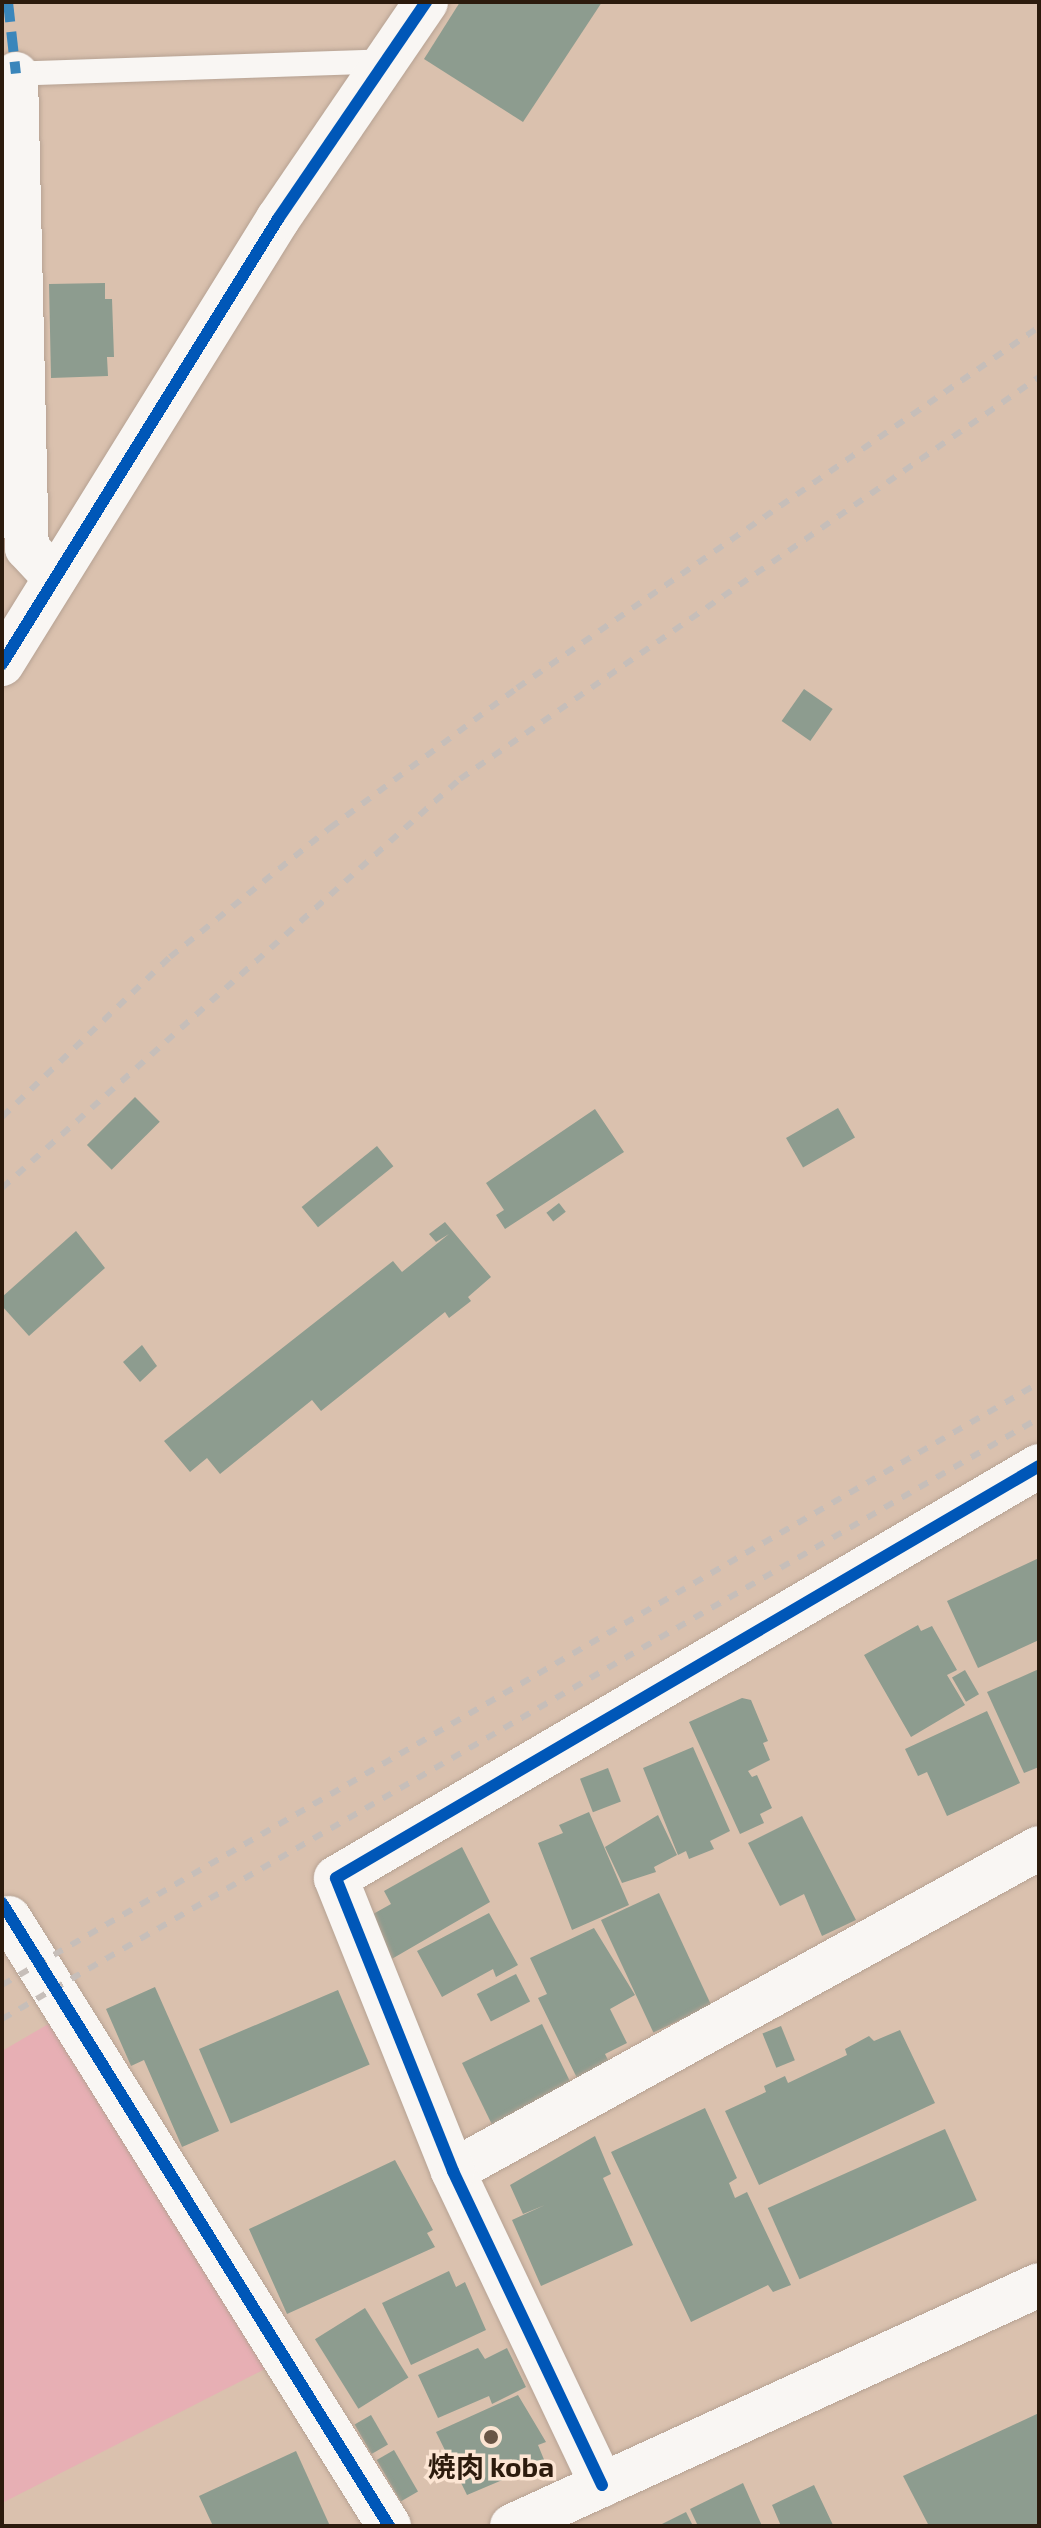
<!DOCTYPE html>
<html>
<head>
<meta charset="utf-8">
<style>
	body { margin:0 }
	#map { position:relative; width:1041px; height:2528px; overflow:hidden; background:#dac1ae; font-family:"Exo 2","Noto Sans JP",sans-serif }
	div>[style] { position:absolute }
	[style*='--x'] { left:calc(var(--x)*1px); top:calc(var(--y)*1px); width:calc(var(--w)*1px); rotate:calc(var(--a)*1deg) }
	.green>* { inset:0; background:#e7afb4 }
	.building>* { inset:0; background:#8d9c8f; transform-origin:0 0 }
	.roads { filter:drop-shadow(0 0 2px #b6a293) drop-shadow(0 0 2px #b6a293) }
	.lane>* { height:24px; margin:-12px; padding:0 12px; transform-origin:12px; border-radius:12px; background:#f9f6f3 }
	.street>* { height:44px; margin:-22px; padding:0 22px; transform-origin:22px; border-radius:22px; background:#f9f6f3 }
	.secondary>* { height:44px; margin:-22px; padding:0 22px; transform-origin:22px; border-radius:22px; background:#f9f6f3 }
	.rail>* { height:6px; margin-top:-3px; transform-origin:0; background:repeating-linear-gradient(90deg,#c6beb9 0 10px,transparent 0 20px) }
	.quiet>* { height:10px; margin-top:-5px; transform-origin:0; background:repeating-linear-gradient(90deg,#3a86bb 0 20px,transparent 0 30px) }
	.cycleway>* { height:12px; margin:-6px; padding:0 6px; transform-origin:6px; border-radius:6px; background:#0057b8 }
	.dots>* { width:22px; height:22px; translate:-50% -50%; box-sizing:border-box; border:4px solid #fce5d3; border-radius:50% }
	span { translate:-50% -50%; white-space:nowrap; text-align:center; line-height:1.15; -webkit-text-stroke:7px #fce5d3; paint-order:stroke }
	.poi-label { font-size:28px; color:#2c1b0d; font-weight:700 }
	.frame { position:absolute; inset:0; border:4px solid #2c1b0d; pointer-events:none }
</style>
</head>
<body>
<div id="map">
	<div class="green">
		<i style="clip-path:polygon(50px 2023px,265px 2369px,2px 2503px,2px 2051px)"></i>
	</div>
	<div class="building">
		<i style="clip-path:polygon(460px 2px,602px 2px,523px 122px,424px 59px)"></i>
		<i style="clip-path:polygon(105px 283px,105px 299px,112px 299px,114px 357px,107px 357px,108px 376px,51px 378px,49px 284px)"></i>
		<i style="left:804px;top:689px;width:35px;height:39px;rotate:35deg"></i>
		<i style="left:135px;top:1097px;width:35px;height:68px;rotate:45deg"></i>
		<i style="left:838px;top:1108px;width:34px;height:60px;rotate:60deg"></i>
		<i style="clip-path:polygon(595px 1109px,624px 1152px,505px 1229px,496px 1215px,504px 1210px,486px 1183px)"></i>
		<i style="left:377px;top:1146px;width:26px;height:97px;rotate:51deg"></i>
		<i style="left:559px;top:1203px;width:11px;height:16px;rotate:52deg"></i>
		<i style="clip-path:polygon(445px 1222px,491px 1277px,468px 1297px,471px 1301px,449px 1318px,445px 1312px,321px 1411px,312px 1400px,220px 1474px,207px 1458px,190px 1472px,164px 1441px,393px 1261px,402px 1272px,449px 1234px,436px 1242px,429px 1234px)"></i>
		<i style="clip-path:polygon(76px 1231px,105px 1268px,29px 1336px,2px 1306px,2px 1297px)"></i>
		<i style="clip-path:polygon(142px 1345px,157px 1366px,140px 1382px,123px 1362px)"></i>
		<i style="clip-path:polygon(1039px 1558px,1039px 1640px,978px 1668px,947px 1601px)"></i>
		<i style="clip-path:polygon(918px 1625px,921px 1631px,932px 1626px,957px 1670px,947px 1675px,965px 1705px,911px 1737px,864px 1655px)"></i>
		<i style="clip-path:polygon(1039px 1669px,1039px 1767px,1024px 1773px,987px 1692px)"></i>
		<i style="left:965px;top:1670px;width:28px;height:15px;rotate:60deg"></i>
		<i style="clip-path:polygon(742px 1698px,751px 1700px,768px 1741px,763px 1743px,770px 1760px,748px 1771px,752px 1777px,757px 1775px,772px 1808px,760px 1814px,764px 1823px,740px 1834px,689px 1722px)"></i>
		<i style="clip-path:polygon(987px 1711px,1020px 1783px,947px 1816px,927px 1772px,918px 1776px,905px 1749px)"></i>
		<i style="clip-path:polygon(693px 1747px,730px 1831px,710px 1841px,714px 1849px,689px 1859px,686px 1851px,678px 1855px,643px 1768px)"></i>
		<i style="left:608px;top:1768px;width:36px;height:30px;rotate:69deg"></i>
		<i style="clip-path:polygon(589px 1812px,629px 1905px,572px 1930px,538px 1843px,563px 1833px,559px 1825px)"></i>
		<i style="clip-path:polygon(658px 1815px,677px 1855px,654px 1867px,656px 1872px,622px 1883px,605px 1847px)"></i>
		<i style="clip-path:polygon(802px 1816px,856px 1920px,822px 1936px,804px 1894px,780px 1906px,748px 1843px)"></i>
		<i style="clip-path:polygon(462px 1847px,490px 1902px,390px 1960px,366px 1918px,391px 1904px,384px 1891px)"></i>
		<i style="left:659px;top:1893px;width:124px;height:64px;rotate:65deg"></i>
		<i style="clip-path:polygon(489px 1913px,518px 1965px,496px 1977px,493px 1969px,442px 1997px,417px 1951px)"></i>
		<i style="clip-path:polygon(594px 1928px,635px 1995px,610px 2009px,627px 2043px,605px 2054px,609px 2062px,577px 2078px,538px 1998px,547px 1994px,530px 1958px)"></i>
		<i style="left:516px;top:1974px;width:31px;height:44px;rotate:63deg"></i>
		<i style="clip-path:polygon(155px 1987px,219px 2131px,182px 2147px,144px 2060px,131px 2066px,106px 2009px)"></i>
		<i style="left:338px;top:1990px;width:81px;height:151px;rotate:67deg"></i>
		<i style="left:542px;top:2024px;width:68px;height:89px;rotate:64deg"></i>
		<i style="left:781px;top:2026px;width:37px;height:20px;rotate:68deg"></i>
		<i style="clip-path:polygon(900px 2030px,935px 2103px,759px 2185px,725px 2111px,766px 2092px,764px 2086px,785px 2076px,788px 2083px,847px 2055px,845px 2049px,869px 2036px,874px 2041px)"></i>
		<i style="clip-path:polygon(705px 2108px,737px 2178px,729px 2183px,735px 2198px,747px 2192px,791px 2285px,773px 2292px,768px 2285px,691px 2322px,611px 2152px)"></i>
		<i style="left:945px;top:2129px;width:78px;height:194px;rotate:66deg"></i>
		<i style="clip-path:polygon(595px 2136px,611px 2174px,603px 2178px,633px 2245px,541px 2286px,512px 2220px,545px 2205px,523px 2214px,510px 2185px)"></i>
		<i style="clip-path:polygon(395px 2160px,433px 2230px,427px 2233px,435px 2247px,287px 2314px,249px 2229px)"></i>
		<i style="clip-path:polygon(449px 2271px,456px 2287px,465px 2282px,486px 2330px,411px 2365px,382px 2303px)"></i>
		<i style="left:365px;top:2308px;width:82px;height:59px;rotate:58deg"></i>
		<i style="clip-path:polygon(478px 2348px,485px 2359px,507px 2348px,526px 2387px,492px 2404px,489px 2396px,438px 2418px,418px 2375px)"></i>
		<i style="clip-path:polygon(518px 2395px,546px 2442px,538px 2445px,545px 2462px,467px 2495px,436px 2432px)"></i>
		<i style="clip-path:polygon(1039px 2413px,1039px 2526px,929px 2526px,903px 2476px)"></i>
		<i style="left:371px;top:2415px;width:34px;height:19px;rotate:60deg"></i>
		<i style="left:394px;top:2450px;width:48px;height:20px;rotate:60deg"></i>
		<i style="clip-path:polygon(296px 2451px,330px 2526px,213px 2526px,199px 2496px)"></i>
		<i style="clip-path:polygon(743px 2483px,762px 2526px,698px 2526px,690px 2509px)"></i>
		<i style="clip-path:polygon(814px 2485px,833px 2525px,841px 2526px,781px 2526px,772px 2505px)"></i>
		<i style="clip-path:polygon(686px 2512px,693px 2526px,658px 2526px)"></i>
	</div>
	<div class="roads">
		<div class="lane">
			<i style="--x:4;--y:74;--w:385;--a:-1.9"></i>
		</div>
		<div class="street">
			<i style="--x:16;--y:74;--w:474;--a:88.7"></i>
			<i style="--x:27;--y:548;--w:41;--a:47"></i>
			<i style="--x:9;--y:1918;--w:717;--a:57.99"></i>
			<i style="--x:453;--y:2171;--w:669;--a:-28.86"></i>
			<i style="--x:602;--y:2485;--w:348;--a:-115.4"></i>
			<i style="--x:453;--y:2171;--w:315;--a:-111.8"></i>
			<i style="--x:336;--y:1878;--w:815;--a:-30.37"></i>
		</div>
		<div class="secondary">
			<i style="--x:2;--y:664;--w:524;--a:-58.19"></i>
			<i style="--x:278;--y:219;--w:263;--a:-55.7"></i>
			<i style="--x:512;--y:2526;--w:579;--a:-24.57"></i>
		</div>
	</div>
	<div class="rail">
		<i style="--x:2;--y:1117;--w:232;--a:-43.6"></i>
		<i style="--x:170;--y:957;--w:206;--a:-38.9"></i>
		<i style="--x:330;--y:828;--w:234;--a:-36.8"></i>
		<i style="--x:517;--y:688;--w:635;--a:-34.67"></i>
		<i style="--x:2;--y:1188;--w:614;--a:-41.77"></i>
		<i style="--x:460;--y:779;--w:705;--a:-34.77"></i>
		<i style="--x:2;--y:1985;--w:1199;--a:-30.14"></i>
		<i style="--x:2;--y:2019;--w:1199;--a:-30.09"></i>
	</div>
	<div class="quiet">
		<i style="--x:8;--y:2;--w:72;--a:83.7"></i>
	</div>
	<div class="cycleway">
		<i style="--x:2;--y:664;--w:524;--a:-58.19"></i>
		<i style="--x:278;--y:219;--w:263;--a:-55.7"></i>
		<i style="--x:2;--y:1903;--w:733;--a:58.15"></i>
		<i style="--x:602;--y:2485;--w:348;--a:-115.4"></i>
		<i style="--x:453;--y:2171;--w:315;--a:-111.8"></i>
		<i style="--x:336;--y:1878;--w:815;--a:-30.37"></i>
	</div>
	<div class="dots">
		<i style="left:491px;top:2437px;background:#695545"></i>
	</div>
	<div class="poi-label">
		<span style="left:491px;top:2466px">焼肉 koba</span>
	</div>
	<div class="frame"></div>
</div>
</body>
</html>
